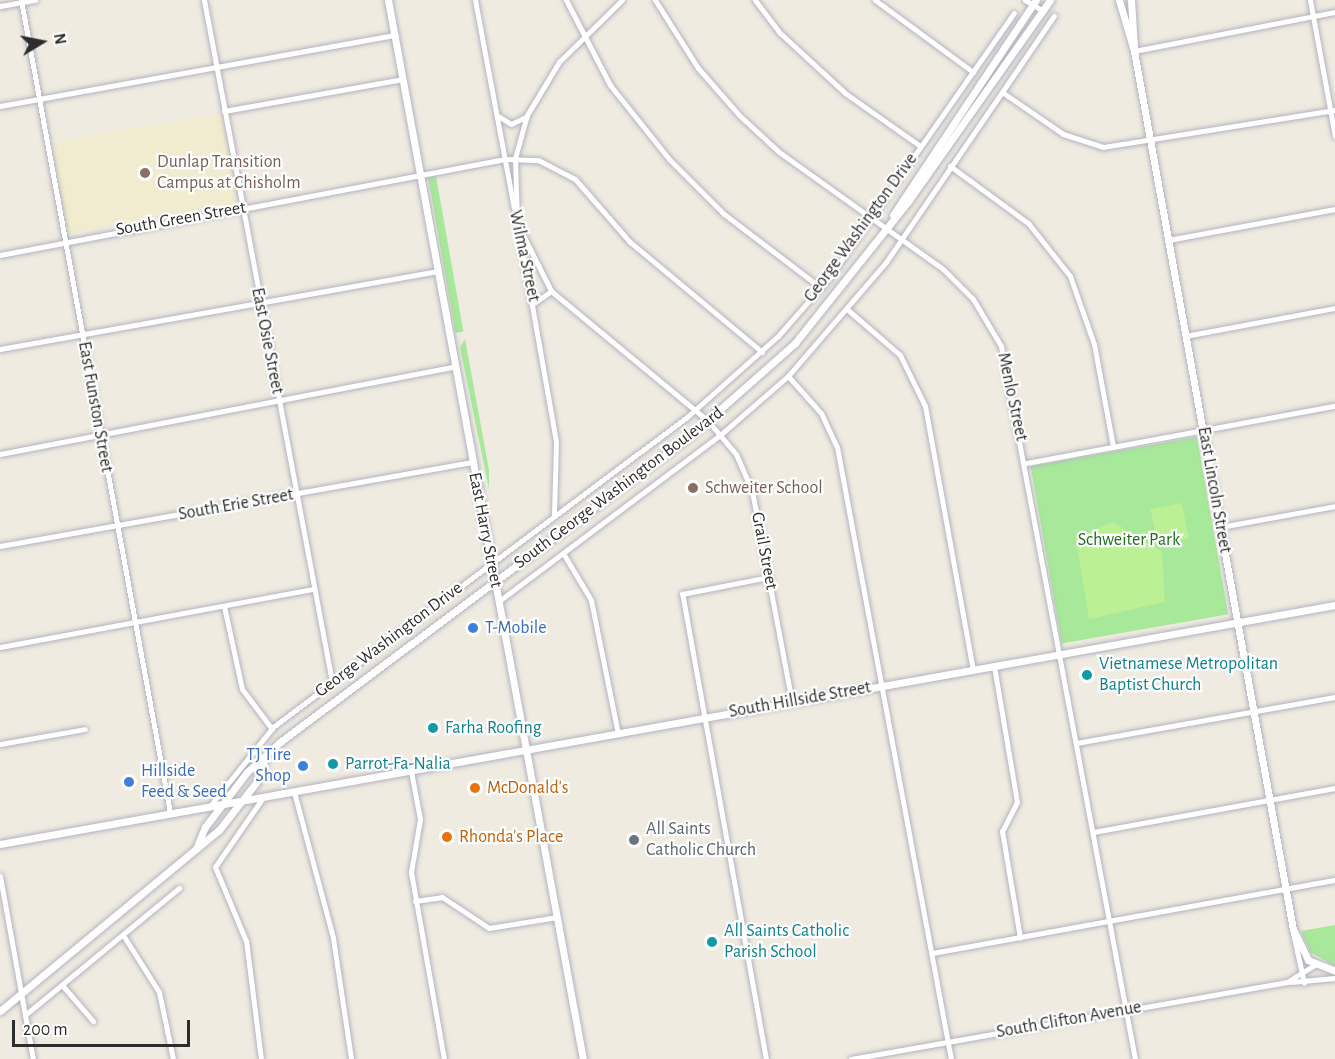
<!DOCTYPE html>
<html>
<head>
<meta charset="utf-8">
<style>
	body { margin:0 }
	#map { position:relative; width:1335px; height:1059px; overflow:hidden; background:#efebe0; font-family:"Alegreya Sans",sans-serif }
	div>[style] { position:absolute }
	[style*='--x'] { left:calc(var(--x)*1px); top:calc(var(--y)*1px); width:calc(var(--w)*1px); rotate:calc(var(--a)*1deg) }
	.education>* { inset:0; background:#f1eccf; transform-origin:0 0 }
	.green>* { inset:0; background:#a8e89a; transform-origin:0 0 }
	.pitch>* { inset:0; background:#bbf095; transform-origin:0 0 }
	.roads { filter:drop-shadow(0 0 2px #b3b3c1) drop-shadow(0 0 2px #b3b3c1) }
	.street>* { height:5px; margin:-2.5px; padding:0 2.5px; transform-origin:2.5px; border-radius:2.5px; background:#fff }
	.secondary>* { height:7px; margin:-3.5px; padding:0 3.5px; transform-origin:3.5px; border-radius:3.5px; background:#fff }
	.dots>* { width:16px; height:16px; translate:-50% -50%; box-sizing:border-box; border:3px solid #fff; border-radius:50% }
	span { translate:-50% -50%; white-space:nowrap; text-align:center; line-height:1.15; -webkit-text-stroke:4.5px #fff; paint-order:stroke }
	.education-label { font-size:18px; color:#785e54 }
	.left { translate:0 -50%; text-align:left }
	.street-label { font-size:18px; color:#2d2d2d }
	.park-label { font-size:18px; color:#1b7117 }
	.shop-label { font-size:18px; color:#366cbe }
	.right { translate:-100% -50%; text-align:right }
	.culture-label { font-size:18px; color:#0d838f }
	.food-label { font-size:18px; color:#c56008 }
	.worship-label { font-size:18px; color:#5b616d }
	.north { position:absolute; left:12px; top:12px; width:60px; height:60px; -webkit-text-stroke:4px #fff; paint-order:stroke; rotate:80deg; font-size:16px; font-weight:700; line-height:24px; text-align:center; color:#2d2d2d }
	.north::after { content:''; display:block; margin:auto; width:21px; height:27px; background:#2d2d2d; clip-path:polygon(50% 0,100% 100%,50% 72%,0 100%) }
	.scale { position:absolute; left:12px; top:1020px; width:178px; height:27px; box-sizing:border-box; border:3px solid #2d2d2d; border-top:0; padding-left:8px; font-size:18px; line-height:21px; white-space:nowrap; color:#2d2d2d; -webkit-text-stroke:4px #fff; paint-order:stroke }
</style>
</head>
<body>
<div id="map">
	<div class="education">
		<i style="left:221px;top:113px;width:92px;height:172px;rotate:80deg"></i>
	</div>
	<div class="green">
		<i style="left:436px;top:176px;width:158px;height:8px;rotate:80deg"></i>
		<i style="clip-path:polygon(465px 339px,489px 470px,489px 489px,460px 347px)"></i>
		<i style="left:1197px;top:437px;width:180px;height:169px;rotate:80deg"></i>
		<i style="clip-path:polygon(1335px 925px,1335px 966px,1310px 952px,1301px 931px)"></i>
	</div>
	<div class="pitch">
		<i style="left:1182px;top:503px;width:36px;height:32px;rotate:79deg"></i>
		<i style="clip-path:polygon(1113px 522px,1162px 552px,1165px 602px,1089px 619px,1076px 538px)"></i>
	</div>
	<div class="roads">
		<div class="street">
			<i style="--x:21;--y:0;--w:827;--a:79.61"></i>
			<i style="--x:204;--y:0;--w:694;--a:79.37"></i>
			<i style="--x:475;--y:0;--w:212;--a:79.4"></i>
			<i style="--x:566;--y:0;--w:96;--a:62.6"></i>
			<i style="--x:610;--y:85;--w:95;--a:51.4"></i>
			<i style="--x:669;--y:159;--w:78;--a:45"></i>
			<i style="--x:724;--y:214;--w:122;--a:37.3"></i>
			<i style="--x:622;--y:0;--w:88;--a:135.5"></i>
			<i style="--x:559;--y:62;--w:62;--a:121.1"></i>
			<i style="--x:527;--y:115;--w:45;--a:105.6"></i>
			<i style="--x:515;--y:158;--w:65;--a:88.2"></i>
			<i style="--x:517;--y:223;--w:76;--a:63.4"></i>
			<i style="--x:551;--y:291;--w:204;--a:39.6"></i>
			<i style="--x:708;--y:421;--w:43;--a:49.7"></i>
			<i style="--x:736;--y:454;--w:40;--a:66.6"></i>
			<i style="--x:752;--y:491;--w:215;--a:79.3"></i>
			<i style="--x:655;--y:0;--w:80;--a:57.7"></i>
			<i style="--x:698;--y:68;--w:62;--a:48.9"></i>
			<i style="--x:739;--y:115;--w:54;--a:42.8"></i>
			<i style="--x:779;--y:152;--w:201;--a:35.5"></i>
			<i style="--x:943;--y:269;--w:42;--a:45"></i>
			<i style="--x:973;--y:299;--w:55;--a:59.2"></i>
			<i style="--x:1001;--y:346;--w:725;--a:79.36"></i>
			<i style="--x:755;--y:0;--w:41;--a:52.9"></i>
			<i style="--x:780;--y:33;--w:88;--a:42.7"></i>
			<i style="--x:845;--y:93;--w:92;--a:35.2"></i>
			<i style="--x:875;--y:0;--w:122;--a:36.3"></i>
			<i style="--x:1025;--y:0;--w:21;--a:31"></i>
			<i style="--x:1310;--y:0;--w:138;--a:79.6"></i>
			<i style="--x:0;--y:6;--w:36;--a:-10"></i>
			<i style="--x:1134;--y:51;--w:205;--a:-11"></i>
			<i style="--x:1002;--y:92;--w:74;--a:34.5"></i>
			<i style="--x:1063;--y:134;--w:42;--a:18"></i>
			<i style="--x:1103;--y:147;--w:235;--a:-9.1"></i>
			<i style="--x:0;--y:106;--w:402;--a:-10.2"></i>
			<i style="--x:224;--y:111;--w:182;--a:-10.1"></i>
			<i style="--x:498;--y:116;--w:15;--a:32"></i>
			<i style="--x:511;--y:124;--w:17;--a:-25"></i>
			<i style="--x:950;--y:166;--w:97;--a:36.2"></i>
			<i style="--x:1028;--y:223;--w:68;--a:51.6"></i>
			<i style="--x:1070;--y:276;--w:72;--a:70.6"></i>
			<i style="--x:1094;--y:344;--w:105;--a:79.5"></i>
			<i style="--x:1168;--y:240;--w:170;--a:-10.5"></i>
			<i style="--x:521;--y:243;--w:202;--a:80"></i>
			<i style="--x:556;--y:442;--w:72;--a:91.6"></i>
			<i style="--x:0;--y:255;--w:514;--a:-10.76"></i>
			<i style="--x:505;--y:159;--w:33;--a:2"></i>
			<i style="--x:538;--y:160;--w:42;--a:27.2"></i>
			<i style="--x:575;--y:179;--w:84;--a:48.9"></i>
			<i style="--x:630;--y:242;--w:172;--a:39.8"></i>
			<i style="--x:534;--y:303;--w:21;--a:-35"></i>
			<i style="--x:848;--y:310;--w:69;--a:40.9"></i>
			<i style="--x:900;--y:355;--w:57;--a:63.9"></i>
			<i style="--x:925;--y:406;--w:268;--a:79.7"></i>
			<i style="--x:1185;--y:336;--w:153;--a:-10.6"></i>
			<i style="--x:0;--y:349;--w:445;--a:-10.1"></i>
			<i style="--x:788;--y:376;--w:50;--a:48.3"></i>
			<i style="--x:821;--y:413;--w:38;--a:65"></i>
			<i style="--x:837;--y:447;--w:623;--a:79.45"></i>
			<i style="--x:0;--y:454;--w:463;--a:-10.9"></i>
			<i style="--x:1026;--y:463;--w:314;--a:-10.5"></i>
			<i style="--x:1220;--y:527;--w:117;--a:-10.3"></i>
			<i style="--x:0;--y:546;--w:478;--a:-10.1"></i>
			<i style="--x:563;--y:553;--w:55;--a:59.2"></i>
			<i style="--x:591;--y:600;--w:137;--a:78.6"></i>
			<i style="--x:499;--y:601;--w:276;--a:-36.9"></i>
			<i style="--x:720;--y:435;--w:90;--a:-40.9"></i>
			<i style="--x:788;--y:376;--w:150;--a:-49.3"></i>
			<i style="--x:886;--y:262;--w:298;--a:-55.7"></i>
			<i style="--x:224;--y:606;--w:85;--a:77.8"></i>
			<i style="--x:242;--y:689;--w:50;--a:53.1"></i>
			<i style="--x:0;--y:647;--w:319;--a:-10.5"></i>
			<i style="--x:994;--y:666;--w:138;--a:80.4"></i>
			<i style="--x:1017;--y:802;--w:33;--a:117"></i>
			<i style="--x:1002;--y:831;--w:108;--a:80.4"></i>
			<i style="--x:1076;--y:743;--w:263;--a:-10.1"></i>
			<i style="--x:0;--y:744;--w:86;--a:-10"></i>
			<i style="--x:411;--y:771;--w:49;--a:79.4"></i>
			<i style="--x:420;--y:819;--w:54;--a:99.6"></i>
			<i style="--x:411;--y:872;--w:190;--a:80"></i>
			<i style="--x:294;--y:792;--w:151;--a:75"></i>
			<i style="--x:333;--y:938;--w:122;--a:81.5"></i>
			<i style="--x:210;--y:806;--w:101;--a:-51.4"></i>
			<i style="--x:273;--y:727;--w:517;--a:-36.83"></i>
			<i style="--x:687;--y:417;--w:122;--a:-41.7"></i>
			<i style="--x:778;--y:336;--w:77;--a:-48.7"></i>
			<i style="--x:829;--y:278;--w:323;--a:-55.1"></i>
			<i style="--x:1093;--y:832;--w:246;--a:-10.3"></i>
			<i style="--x:0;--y:876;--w:186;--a:79.8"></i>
			<i style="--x:415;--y:901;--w:27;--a:-8"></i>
			<i style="--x:442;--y:897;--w:56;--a:33.4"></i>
			<i style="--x:489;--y:928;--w:69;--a:-9.2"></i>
			<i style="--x:1293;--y:933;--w:51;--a:77.6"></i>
			<i style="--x:123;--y:935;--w:67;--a:57.7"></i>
			<i style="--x:159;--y:992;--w:68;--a:78.2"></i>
			<i style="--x:932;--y:953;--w:410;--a:-10.3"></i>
			<i style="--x:1291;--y:982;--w:44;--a:-5.2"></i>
			<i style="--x:62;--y:985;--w:48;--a:49.3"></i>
			<i style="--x:25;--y:1015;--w:200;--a:-39.5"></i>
			<i style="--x:261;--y:1059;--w:119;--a:-97.2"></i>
			<i style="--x:246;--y:941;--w:80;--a:-112.7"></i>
			<i style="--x:215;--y:867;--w:86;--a:-55.4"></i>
			<i style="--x:766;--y:1059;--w:473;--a:-100.2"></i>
			<i style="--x:682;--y:594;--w:89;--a:-11.1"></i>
			<i style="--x:851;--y:1059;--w:443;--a:-10"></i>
			<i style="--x:1287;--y:982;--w:32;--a:-32"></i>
		</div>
		<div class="secondary">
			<i style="--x:388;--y:0;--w:1077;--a:79.57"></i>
			<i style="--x:1119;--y:0;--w:53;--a:73.6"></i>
			<i style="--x:1134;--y:51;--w:892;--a:79.74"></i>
			<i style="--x:1293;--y:929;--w:34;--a:64"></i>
			<i style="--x:1308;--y:960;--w:29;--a:22"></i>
			<i style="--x:1131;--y:0;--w:48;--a:86.4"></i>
			<i style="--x:893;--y:215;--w:258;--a:-56.4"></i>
			<i style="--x:0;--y:844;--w:1356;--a:-10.15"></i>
			<i style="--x:196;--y:849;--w:24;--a:-68"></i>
			<i style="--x:205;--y:827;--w:69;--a:-52.6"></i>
			<i style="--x:247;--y:772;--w:45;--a:-42.3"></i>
			<i style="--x:280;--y:742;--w:513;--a:-36.76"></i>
			<i style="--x:691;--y:435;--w:139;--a:-41.5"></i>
			<i style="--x:795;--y:343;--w:183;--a:-51.4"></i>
			<i style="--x:909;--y:200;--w:245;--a:-54.8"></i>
			<i style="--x:0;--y:1011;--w:284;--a:-39.6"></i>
			<i style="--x:219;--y:830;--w:63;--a:-52"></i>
			<i style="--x:258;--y:780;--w:22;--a:-72"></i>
		</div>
	</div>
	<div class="dots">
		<i style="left:145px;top:173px;background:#8d6e63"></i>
		<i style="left:693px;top:488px;background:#8d6e63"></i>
		<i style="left:473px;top:628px;background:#3f7fe0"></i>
		<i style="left:1087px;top:675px;background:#0f9aa8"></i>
		<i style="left:433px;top:728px;background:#0f9aa8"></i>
		<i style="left:333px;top:764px;background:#0f9aa8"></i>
		<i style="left:303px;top:766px;background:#3f7fe0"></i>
		<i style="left:129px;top:782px;background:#3f7fe0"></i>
		<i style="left:475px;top:788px;background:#e8710a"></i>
		<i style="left:447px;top:837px;background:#e8710a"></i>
		<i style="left:634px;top:840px;background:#6b7280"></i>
		<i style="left:712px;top:942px;background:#0f9aa8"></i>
	</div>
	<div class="education-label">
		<span class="left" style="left:157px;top:173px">Dunlap Transition<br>Campus at Chisholm</span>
		<span class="left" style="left:705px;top:488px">Schweiter School</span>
	</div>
	<div class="street-label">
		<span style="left:181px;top:219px;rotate:-10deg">South Green Street</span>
		<span style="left:861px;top:228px;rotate:-54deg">George Washington Drive</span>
		<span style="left:524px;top:256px;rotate:78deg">Wilma Street</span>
		<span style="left:267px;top:341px;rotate:79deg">East Osie Street</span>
		<span style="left:1012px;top:397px;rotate:78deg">Menlo Street</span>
		<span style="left:95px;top:407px;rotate:80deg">East Funston Street</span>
		<span style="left:619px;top:488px;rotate:-37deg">South George Washington Boulevard</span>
		<span style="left:1214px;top:490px;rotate:80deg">East Lincoln Street</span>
		<span style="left:236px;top:505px;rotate:-10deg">South Erie Street</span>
		<span style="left:485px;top:530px;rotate:79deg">East Harry Street</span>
		<span style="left:764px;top:551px;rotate:79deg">Grail Street</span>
		<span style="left:389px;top:640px;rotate:-37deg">George Washington Drive</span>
		<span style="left:800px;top:700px;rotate:-10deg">South Hillside Street</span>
		<span style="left:1069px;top:1020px;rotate:-10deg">South Clifton Avenue</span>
	</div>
	<div class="park-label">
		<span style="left:1129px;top:540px">Schweiter Park</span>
	</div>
	<div class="shop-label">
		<span class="left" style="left:485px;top:628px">T-Mobile</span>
		<span class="right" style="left:291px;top:766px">TJ Tire<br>Shop</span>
		<span class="left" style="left:141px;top:782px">Hillside<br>Feed &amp; Seed</span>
	</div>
	<div class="culture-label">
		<span class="left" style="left:1099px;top:675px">Vietnamese Metropolitan<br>Baptist Church</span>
		<span class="left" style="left:445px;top:728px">Farha Roofing</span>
		<span class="left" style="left:345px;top:764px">Parrot-Fa-Nalia</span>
		<span class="left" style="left:724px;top:942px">All Saints Catholic<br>Parish School</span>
	</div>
	<div class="food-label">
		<span class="left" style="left:487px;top:788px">McDonald's</span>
		<span class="left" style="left:459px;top:837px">Rhonda's Place</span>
	</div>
	<div class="worship-label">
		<span class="left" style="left:646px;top:840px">All Saints<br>Catholic Church</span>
	</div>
	<div class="north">N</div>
	<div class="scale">200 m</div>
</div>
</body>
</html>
